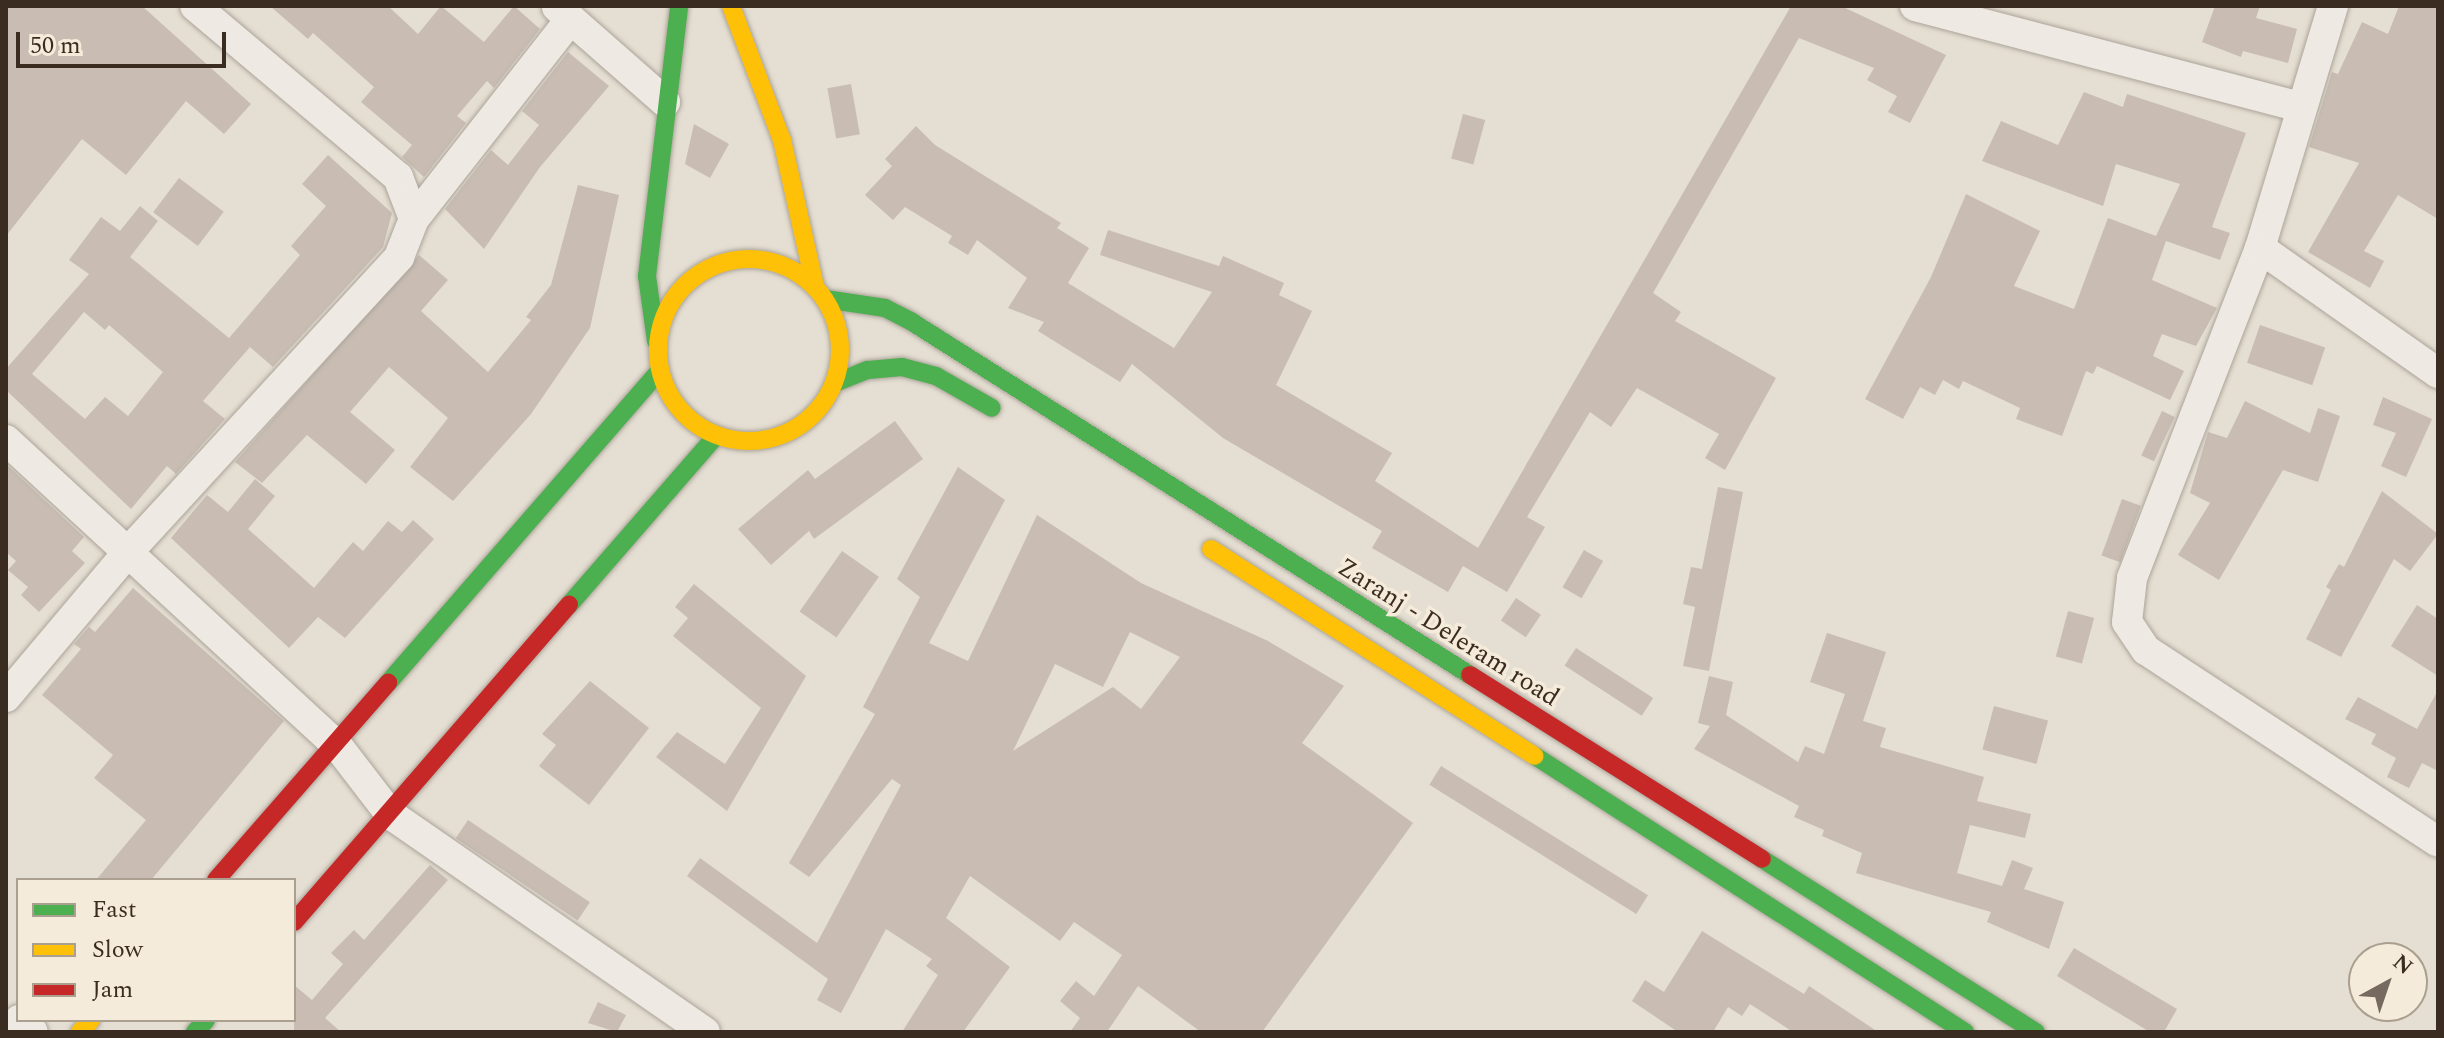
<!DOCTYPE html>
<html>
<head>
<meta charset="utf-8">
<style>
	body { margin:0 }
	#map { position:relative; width:2444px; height:1038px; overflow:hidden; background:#e5ded2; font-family:Spectral,serif }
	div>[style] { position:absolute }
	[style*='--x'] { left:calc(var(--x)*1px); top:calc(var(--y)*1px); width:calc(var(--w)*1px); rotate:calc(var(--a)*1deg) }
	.building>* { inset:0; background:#c9bdb3; transform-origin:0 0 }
	.roads { filter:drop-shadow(0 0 2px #aba49a) drop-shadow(0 0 2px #aba49a) }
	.street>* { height:30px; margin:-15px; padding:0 15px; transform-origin:15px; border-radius:15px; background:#eeeae3 }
	.fast>* { height:18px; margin:-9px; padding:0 9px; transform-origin:9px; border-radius:9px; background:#4caf50 }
	.slow>* { height:18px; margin:-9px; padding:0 9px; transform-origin:9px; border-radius:9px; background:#ffc107 }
	.slow>.ring { margin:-9px; padding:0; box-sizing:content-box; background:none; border:18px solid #ffc107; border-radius:50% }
	.jam>* { height:18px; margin:-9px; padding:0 9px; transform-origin:9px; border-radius:9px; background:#c62828 }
	span { translate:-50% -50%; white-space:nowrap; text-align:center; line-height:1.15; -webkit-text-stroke:7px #f5ebda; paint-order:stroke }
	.street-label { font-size:26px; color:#3b2c22 }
	.frame { position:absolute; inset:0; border:8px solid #3b2c22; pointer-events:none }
	.legend { position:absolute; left:16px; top:878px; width:280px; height:144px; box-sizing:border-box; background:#f5ebda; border:2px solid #ab9f90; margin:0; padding:10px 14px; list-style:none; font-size:24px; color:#3b2c22 }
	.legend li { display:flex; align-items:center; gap:16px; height:40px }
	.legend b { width:40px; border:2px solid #ab9f90 }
	.north { position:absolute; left:2348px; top:942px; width:80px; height:80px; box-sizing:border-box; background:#f5ebda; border:2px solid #ab9f90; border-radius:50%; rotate:40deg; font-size:22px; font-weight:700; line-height:32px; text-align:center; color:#3b2c22 }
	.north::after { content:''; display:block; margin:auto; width:28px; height:36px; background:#766a60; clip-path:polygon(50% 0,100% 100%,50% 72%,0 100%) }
	.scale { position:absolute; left:16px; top:32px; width:210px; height:36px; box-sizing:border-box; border:4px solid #3b2c22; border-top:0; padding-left:10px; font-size:24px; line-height:28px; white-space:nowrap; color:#3b2c22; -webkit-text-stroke:6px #f5ebda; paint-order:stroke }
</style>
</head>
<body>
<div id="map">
	<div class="building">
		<i style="clip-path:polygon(6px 6px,142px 6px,251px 104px,224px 134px,186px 101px,126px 175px,82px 139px,6px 236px)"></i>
		<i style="clip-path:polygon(270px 6px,388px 6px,418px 34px,441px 6px,484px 42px,514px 6px,540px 29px,494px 88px,487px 81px,457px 116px,466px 123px,424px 177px,402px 157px,412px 145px,361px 102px,374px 87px,313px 33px,308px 39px)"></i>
		<i style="clip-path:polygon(1791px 6px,1841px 6px,1946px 55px,1910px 123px,1888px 112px,1897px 96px,1867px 80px,1874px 68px,1799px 38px,1653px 293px,1681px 312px,1675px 321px,1776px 378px,1725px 470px,1705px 458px,1719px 434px,1637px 388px,1611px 427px,1590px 412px,1527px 517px,1545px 527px,1507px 592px,1463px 566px,1448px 592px,1372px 548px,1382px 531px,1223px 438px,1132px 364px,1120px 382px,1038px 331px,1044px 322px,1008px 308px,1027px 278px,977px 240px,968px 255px,948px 243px,952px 236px,905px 207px,893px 220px,865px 195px,892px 166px,885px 159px,916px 126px,935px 145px,1061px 223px,1057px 228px,1089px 248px,1068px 283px,1174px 348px,1212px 292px,1100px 255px,1108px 230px,1219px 266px,1223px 256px,1284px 283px,1279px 295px,1312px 311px,1276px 385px,1392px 453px,1375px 481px,1478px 548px)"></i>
		<i style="clip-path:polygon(2215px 6px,2260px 6px,2256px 18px,2297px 29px,2288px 63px,2243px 51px,2241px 57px,2202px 42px)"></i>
		<i style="clip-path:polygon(2399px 6px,2438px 6px,2438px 219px,2398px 195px,2364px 251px,2384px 261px,2370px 288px,2308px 252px,2359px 163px,2309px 147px,2332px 72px,2338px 74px,2362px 22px,2388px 34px)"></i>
		<i style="clip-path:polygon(568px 52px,609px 86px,540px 167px,484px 249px,445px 209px,491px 150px,508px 165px,539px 125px,522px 111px)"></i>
		<i style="left:851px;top:84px;width:51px;height:24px;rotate:80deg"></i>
		<i style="clip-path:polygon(2084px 92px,2123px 107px,2127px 94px,2246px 133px,2212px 227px,2230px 233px,2220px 260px,2166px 241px,2152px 280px,2217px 308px,2196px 346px,2162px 334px,2153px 356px,2184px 371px,2170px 400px,2097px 366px,2093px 374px,2086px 371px,2062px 436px,2016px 419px,2020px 408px,1963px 381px,1959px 389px,1943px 380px,1935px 395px,1920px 387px,1903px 419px,1865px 399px,1931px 277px,1966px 194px,2040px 231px,2014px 286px,2074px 309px,2108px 218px,2156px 236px,2180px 184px,2116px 164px,2103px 206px,1982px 161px,2001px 121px,2058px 145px)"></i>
		<i style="left:1463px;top:114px;width:23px;height:46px;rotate:15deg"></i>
		<i style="clip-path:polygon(694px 124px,729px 144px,710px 178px,685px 164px)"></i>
		<i style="clip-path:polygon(evenodd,328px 155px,392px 213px,383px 247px,273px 367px,250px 347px,203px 401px,225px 419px,176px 474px,167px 466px,131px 509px,6px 390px,6px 369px,89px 274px,69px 260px,101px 217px,120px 231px,140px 206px,158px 221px,130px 257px,229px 338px,300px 255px,291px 246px,326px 206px,302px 184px,328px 155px,84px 312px,105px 330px,109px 325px,163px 372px,128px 416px,105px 397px,85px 419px,32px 374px,84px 312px)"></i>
		<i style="left:179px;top:178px;width:56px;height:43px;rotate:37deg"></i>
		<i style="clip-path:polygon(578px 185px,619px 195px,590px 328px,531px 414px,453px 501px,410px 467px,448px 418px,389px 367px,350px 412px,395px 450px,366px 484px,307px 435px,262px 483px,235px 462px,419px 255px,448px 280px,421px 311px,488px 372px,531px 320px,526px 317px,551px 285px)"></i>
		<i style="left:2260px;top:325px;width:69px;height:40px;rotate:19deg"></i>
		<i style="clip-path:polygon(2383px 397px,2432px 419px,2406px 477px,2381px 466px,2396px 433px,2373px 425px)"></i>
		<i style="clip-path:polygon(2245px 401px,2310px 433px,2318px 408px,2340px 416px,2318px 482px,2283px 470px,2219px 580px,2178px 555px,2210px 503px,2190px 493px,2208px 432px,2227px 438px)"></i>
		<i style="left:2162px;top:411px;width:14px;height:49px;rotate:25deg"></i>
		<i style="clip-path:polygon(895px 421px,923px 459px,814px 539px,809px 531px,771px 565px,738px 529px,808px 470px,815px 479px)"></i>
		<i style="clip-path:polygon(6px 464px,84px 537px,72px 551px,85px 563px,39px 612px,21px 595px,28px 587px,8px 570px,16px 561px,6px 552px)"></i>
		<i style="clip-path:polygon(evenodd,958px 467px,1005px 500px,929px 643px,968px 661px,1037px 515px,1141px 583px,1268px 641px,1344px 686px,1302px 743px,1413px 823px,1262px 1032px,1201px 1032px,1138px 986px,1107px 1032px,1070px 1032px,1080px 1018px,1060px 1001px,1076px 981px,1094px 996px,1122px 955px,1074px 922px,1060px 941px,970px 876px,946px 918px,1010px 967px,963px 1032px,902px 1032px,938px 975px,926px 966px,932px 959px,886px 929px,841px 1013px,817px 1000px,828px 979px,687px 876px,700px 858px,817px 943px,901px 785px,892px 779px,809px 877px,789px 863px,875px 714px,863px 707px,920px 597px,897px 579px,958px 467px,1130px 632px,1180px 657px,1141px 709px,1113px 687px,1013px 751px,1055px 664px,1103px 687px,1130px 632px)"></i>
		<i style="clip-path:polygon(255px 479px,275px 496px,248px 529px,314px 588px,353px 542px,363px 551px,388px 521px,402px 532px,413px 520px,434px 539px,345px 638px,318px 617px,289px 648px,171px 538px,207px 495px,228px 512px)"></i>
		<i style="clip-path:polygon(1718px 487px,1743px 492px,1709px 671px,1683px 666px,1695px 607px,1683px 604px,1691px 567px,1702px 569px)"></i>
		<i style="clip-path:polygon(2382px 491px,2438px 534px,2410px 571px,2394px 559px,2341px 657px,2306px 639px,2331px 590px,2326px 587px,2339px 564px,2344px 567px)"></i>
		<i style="left:2122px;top:499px;width:20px;height:60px;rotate:20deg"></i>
		<i style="left:1584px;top:550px;width:22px;height:43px;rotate:30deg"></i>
		<i style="left:842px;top:551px;width:45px;height:74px;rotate:35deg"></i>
		<i style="clip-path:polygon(694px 584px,806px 676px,727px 811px,656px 757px,677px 732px,725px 764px,761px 708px,673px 636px,688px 618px,675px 607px)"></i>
		<i style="clip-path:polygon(133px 588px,284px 721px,151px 880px,96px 880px,146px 820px,94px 778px,113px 755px,42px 695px,81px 649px,74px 644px,89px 627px,95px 632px)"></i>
		<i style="left:1516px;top:598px;width:30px;height:27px;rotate:34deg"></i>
		<i style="clip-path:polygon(2417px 605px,2438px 619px,2438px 676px,2391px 646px)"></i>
		<i style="left:2068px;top:611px;width:27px;height:47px;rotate:15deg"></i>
		<i style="clip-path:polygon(1827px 633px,1886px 652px,1863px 721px,1886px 728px,1880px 747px,1984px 777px,1977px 801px,2031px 814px,2025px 838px,1970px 825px,1957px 873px,2002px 886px,2012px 860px,2033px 868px,2024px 889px,2064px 902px,2049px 949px,1987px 922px,1991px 912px,1856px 873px,1862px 853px,1822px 836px,1824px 830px,1794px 817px,1799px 806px,1694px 749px,1710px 726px,1698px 723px,1709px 676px,1733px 682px,1726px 715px,1798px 762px,1805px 746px,1824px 754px,1845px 694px,1810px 682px)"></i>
		<i style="left:1576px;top:648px;width:92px;height:21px;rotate:33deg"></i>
		<i style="clip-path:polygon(590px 681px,649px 728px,589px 805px,539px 766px,556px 745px,542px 734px)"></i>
		<i style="clip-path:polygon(2438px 690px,2438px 771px,2422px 763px,2409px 788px,2387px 777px,2396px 758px,2371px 744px,2376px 734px,2345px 719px,2358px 697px,2417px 729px)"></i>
		<i style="left:1994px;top:706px;width:56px;height:45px;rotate:15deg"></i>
		<i style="left:1441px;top:766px;width:244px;height:22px;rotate:32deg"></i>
		<i style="left:468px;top:820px;width:147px;height:22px;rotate:34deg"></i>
		<i style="clip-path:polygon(430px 865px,448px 880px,325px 1018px,341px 1032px,294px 1032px,294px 985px,312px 1000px,343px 964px,331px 953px,354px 930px,364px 940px)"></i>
		<i style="clip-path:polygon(1702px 931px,1804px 994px,1809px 986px,1878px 1032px,1793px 1032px,1750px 1004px,1742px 1016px,1728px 1007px,1713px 1032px,1678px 1032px,1632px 1001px,1645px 980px,1664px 992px)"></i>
		<i style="clip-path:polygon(2074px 948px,2177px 1009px,2164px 1032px,2150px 1032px,2057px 976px)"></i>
		<i style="clip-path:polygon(598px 1002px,626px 1015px,617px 1032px,588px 1023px)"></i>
	</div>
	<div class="roads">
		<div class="street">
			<i style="--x:1915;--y:6;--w:398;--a:14.7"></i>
			<i style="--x:2333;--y:6;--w:253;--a:106.8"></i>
			<i style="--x:2260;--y:248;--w:354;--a:111.2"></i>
			<i style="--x:2132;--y:578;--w:44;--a:96.5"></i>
			<i style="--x:2127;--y:622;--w:34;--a:56"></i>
			<i style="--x:2146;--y:650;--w:349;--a:33.3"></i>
			<i style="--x:557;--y:7;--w:144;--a:41.3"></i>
			<i style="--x:414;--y:219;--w:254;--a:-51.9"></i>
			<i style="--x:2260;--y:248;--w:218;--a:35.1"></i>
			<i style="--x:6;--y:440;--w:450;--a:42.7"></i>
			<i style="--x:337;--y:745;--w:87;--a:52.5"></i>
			<i style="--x:390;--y:814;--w:383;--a:34.7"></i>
			<i style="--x:6;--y:697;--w:189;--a:-49.9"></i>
			<i style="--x:128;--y:552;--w:401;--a:-47.4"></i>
			<i style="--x:399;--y:257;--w:41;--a:-68.5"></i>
			<i style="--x:414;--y:219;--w:45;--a:-110.9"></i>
			<i style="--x:398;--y:177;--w:265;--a:-139.9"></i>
			<i style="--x:19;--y:1020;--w:18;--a:41"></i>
		</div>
		<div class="fast">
			<i style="--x:825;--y:299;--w:61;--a:8.5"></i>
			<i style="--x:885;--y:308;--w:30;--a:27"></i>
			<i style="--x:912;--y:322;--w:660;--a:32.32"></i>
			<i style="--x:656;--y:341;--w:66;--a:-97.9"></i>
			<i style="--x:647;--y:276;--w:272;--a:-83.2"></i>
			<i style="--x:835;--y:383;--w:35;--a:-22"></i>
			<i style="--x:868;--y:370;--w:34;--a:-5"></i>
			<i style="--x:902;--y:367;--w:35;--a:15"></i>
			<i style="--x:936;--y:376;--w:64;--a:29.7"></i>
			<i style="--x:569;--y:605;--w:225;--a:-49"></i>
			<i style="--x:388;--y:683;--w:412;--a:-49"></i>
			<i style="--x:1535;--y:756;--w:511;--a:32.69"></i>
			<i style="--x:1762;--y:859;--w:324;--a:32.3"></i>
			<i style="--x:195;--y:1032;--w:16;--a:-47"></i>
		</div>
		<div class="slow">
			<i style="--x:731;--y:6;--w:143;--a:69.2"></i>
			<i style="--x:782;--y:140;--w:151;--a:77.3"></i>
			<i class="ring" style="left:658px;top:259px;width:164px;height:164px"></i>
			<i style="--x:1211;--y:549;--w:384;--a:32.6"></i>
			<i style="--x:80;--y:1032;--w:16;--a:-47"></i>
		</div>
		<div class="jam">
			<i style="--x:1470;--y:675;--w:345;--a:32.2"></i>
			<i style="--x:216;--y:880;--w:262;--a:-48.9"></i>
			<i style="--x:294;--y:922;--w:420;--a:-49.1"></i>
		</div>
	</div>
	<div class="street-label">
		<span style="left:1448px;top:633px;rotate:32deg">Zaranj - Deleram road</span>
	</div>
	<div class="frame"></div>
	<ul class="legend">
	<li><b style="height:10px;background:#4caf50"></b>Fast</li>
	<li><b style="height:10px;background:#ffc107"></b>Slow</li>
	<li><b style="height:10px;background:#c62828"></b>Jam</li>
	</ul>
	<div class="north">N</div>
	<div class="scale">50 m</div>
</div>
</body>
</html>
